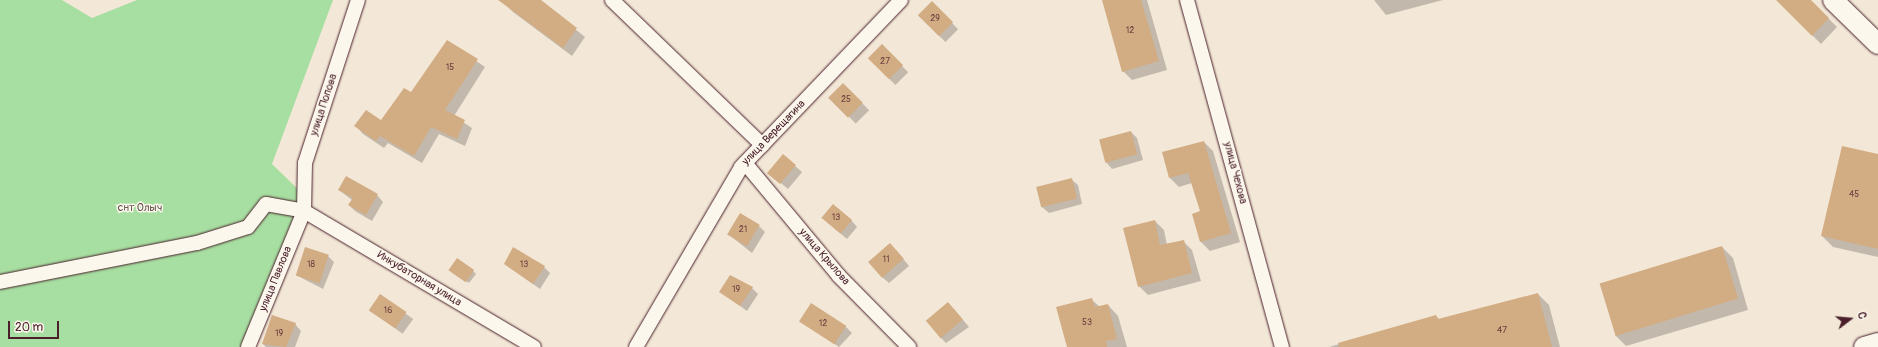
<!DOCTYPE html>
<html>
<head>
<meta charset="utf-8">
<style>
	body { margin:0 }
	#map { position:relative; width:1878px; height:347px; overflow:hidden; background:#f3e8d7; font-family:Pangolin,sans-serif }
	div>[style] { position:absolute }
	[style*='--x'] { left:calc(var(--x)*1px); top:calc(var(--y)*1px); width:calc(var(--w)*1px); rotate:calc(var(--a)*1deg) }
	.green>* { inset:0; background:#a7dea1 }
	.shadow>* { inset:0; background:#0003; transform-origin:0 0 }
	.building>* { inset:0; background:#d2ac83; transform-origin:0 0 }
	.roads { filter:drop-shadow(0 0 1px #4a1f2b) drop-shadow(0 0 1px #4a1f2b) }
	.minor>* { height:14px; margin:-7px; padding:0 7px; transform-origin:7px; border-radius:7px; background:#fbf7ec }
	.secondary>* { height:20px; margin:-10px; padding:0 10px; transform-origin:10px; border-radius:10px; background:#fbf7ec }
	span { translate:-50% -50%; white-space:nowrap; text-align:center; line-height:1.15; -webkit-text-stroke:3px #fbf7ec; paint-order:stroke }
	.number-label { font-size:9px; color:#6c4241 }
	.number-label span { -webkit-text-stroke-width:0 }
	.street-label { font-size:11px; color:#4a1f2b }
	.park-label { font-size:11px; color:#614f48 }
	.north { position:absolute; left:1830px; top:299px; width:40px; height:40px; -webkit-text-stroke:3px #fbf7ec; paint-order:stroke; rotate:74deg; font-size:11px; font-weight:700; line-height:16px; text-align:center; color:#4a1f2b }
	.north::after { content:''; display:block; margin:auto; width:14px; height:18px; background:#4a1f2b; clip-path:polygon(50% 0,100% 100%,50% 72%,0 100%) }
	.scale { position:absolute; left:8px; top:321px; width:51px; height:18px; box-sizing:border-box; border:2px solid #4a1f2b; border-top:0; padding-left:5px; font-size:12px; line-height:14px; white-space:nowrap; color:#4a1f2b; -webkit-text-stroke:3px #fbf7ec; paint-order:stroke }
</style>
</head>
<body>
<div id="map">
	<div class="green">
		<i style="clip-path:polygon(0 0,62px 0,92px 18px,137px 0,333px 0,272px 164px,309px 200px,242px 347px,0 347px)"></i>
	</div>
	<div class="shadow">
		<i style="clip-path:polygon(506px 0,539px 0,585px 37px,572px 56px,513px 12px,504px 3px)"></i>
		<i style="clip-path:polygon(1103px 0,1147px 0,1167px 70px,1132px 80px,1123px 71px)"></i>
		<i style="clip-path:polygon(1374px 0,1443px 0,1386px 15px)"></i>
		<i style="clip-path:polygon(1777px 0,1810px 0,1837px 27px,1821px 44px)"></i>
		<i style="left:932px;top:3px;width:37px;height:18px;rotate:45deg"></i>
		<i style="clip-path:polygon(447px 41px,485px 67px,454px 116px,472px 128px,465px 146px,439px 134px,422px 163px,388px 143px,384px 148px,363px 134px,356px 126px,382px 121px,411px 94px)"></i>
		<i style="left:882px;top:46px;width:37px;height:18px;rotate:45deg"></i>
		<i style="left:843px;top:84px;width:37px;height:19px;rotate:45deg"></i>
		<i style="clip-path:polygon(1131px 132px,1137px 138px,1143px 160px,1112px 169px,1106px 162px)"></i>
		<i style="clip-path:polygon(1204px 142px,1213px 151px,1240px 242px,1210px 251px,1201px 242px,1201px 212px,1192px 183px,1179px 187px,1170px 178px,1164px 153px)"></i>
		<i style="clip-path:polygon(1878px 155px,1878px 257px,1833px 247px,1822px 236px)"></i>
		<i style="left:783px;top:156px;width:25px;height:22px;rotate:40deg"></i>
		<i style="clip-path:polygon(1071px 179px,1078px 185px,1082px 204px,1049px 213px,1042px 207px)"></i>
		<i style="clip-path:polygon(339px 190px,377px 195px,383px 202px,372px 221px,355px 211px,349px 205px,352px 200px)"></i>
		<i style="clip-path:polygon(821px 217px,851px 220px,857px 227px,847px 239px)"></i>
		<i style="clip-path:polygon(1155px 221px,1164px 230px,1167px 245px,1183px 241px,1192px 250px,1201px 281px,1148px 295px,1139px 286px)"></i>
		<i style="clip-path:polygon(759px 226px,765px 232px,752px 253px,728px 234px)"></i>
		<i style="clip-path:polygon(1722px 247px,1733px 258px,1748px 310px,1626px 346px,1615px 335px)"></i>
		<i style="clip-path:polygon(896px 250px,909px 266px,889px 283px,882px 277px)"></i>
		<i style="clip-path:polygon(328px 256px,334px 262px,323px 289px,296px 275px)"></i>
		<i style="clip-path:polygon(505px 264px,544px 267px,550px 273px,540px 289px)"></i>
		<i style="clip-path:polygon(473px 271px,476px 274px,469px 283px,452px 272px)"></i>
		<i style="clip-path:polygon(752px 288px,758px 294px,747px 311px,721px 292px)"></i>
		<i style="clip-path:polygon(1538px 294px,1549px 305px,1560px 347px,1329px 347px,1436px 316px,1440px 320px)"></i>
		<i style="left:380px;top:295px;width:41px;height:18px;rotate:36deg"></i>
		<i style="clip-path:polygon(1091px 299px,1100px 307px,1108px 305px,1118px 316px,1127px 347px,1068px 347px)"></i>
		<i style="clip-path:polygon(954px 309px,969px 327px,946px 343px,940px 337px)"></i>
		<i style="clip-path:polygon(801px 321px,845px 326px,852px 333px,839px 347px)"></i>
		<i style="clip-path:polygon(295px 324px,301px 331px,295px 347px,266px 347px,263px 344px)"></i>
	</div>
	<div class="building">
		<i style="clip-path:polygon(498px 0,541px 0,577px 28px,563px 48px)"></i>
		<i style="clip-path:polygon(1102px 0,1141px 0,1159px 61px,1122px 72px)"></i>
		<i style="clip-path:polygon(1776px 0,1811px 0,1829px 18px,1812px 36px)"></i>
		<i style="left:932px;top:1px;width:30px;height:20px;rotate:45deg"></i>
		<i style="clip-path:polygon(447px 40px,478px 59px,445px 110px,465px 120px,457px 139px,431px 127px,414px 156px,380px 136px,376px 141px,354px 126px,366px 110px,381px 120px,404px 88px,411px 92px)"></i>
		<i style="left:882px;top:44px;width:30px;height:20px;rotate:45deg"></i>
		<i style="left:843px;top:83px;width:28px;height:21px;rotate:45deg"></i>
		<i style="left:1131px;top:131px;width:24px;height:33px;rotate:75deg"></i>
		<i style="clip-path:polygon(1204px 141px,1231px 233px,1200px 242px,1192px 214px,1200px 211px,1188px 173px,1169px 178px,1162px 152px)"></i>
		<i style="clip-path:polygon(1842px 146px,1878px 154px,1878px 249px,1821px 236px)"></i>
		<i style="left:783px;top:154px;width:17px;height:25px;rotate:40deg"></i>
		<i style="clip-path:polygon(346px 176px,378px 194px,366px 215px,348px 205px,353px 198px,338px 190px)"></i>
		<i style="left:1072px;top:178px;width:21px;height:37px;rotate:76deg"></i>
		<i style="left:833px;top:204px;width:25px;height:18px;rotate:40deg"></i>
		<i style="left:740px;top:213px;width:23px;height:25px;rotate:31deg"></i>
		<i style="clip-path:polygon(1155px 220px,1160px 245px,1184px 240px,1192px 273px,1138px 287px,1123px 228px)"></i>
		<i style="left:890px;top:243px;width:21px;height:29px;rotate:49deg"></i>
		<i style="left:1722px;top:246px;width:55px;height:128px;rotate:73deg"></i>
		<i style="left:305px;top:247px;width:25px;height:30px;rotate:18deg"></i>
		<i style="clip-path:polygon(513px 247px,545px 266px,533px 284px,504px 264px)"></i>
		<i style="left:457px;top:258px;width:21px;height:15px;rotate:35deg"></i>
		<i style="clip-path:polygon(730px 275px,753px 287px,740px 306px,719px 292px)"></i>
		<i style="clip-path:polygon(1538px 293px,1552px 347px,1339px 347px,1338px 343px,1436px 315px,1438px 319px)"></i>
		<i style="left:380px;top:294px;width:32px;height:20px;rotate:34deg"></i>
		<i style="clip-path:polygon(1092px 298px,1095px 307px,1108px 304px,1117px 339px,1106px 341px,1107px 347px,1067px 347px,1056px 307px)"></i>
		<i style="left:948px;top:302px;width:23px;height:29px;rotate:50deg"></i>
		<i style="left:811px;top:303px;width:42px;height:22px;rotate:33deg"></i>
		<i style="clip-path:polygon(272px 315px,296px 323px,286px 347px,262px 344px)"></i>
	</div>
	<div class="roads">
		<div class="minor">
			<i style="--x:612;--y:0;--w:209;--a:44"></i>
			<i style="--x:1187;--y:0;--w:360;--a:74.7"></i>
			<i style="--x:745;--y:163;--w:147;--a:50.2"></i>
			<i style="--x:839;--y:276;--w:100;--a:45.4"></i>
			<i style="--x:0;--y:282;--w:201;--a:-11.2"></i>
			<i style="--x:197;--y:243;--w:53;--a:-17.4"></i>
			<i style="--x:248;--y:227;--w:29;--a:-52"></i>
			<i style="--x:266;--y:204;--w:39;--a:10"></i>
			<i style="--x:304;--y:211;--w:267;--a:30.6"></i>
			<i style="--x:248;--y:347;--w:147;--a:-67.6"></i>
			<i style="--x:304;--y:211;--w:48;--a:-88.8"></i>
			<i style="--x:305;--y:163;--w:171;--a:-72"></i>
			<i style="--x:636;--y:347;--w:208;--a:-59.7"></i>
			<i style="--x:741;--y:167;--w:231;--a:-46.2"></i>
		</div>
		<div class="secondary">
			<i style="--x:1833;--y:0;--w:63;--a:44.4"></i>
			<i style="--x:1864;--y:347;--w:15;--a:-16"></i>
		</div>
	</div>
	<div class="number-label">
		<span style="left:935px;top:19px">29</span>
		<span style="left:1130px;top:31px">12</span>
		<span style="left:885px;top:62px">27</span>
		<span style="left:450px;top:68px">15</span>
		<span style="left:846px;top:100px">25</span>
		<span style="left:1854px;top:195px">45</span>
		<span style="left:836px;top:218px">13</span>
		<span style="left:743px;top:230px">21</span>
		<span style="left:886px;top:260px">11</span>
		<span style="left:311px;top:265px">18</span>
		<span style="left:524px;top:265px">13</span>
		<span style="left:736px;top:290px">19</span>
		<span style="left:388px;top:311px">16</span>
		<span style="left:1087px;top:323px">53</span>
		<span style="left:823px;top:324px">12</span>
		<span style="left:1502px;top:331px">47</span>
		<span style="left:279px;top:334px">19</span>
	</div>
	<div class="street-label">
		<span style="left:324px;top:105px;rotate:-72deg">улица Попова</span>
		<span style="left:774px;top:133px;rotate:-46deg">улица Верещагина</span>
		<span style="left:1235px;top:173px;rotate:75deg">улица Чехова</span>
		<span style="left:824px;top:257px;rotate:49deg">улица Крылова</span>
		<span style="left:276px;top:279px;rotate:-68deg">улица Павлова</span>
		<span style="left:419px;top:279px;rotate:31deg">Инкубаторная улица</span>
	</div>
	<div class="park-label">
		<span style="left:140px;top:208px">снт Олыч</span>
	</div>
	<div class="north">С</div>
	<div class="scale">20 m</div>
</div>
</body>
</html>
